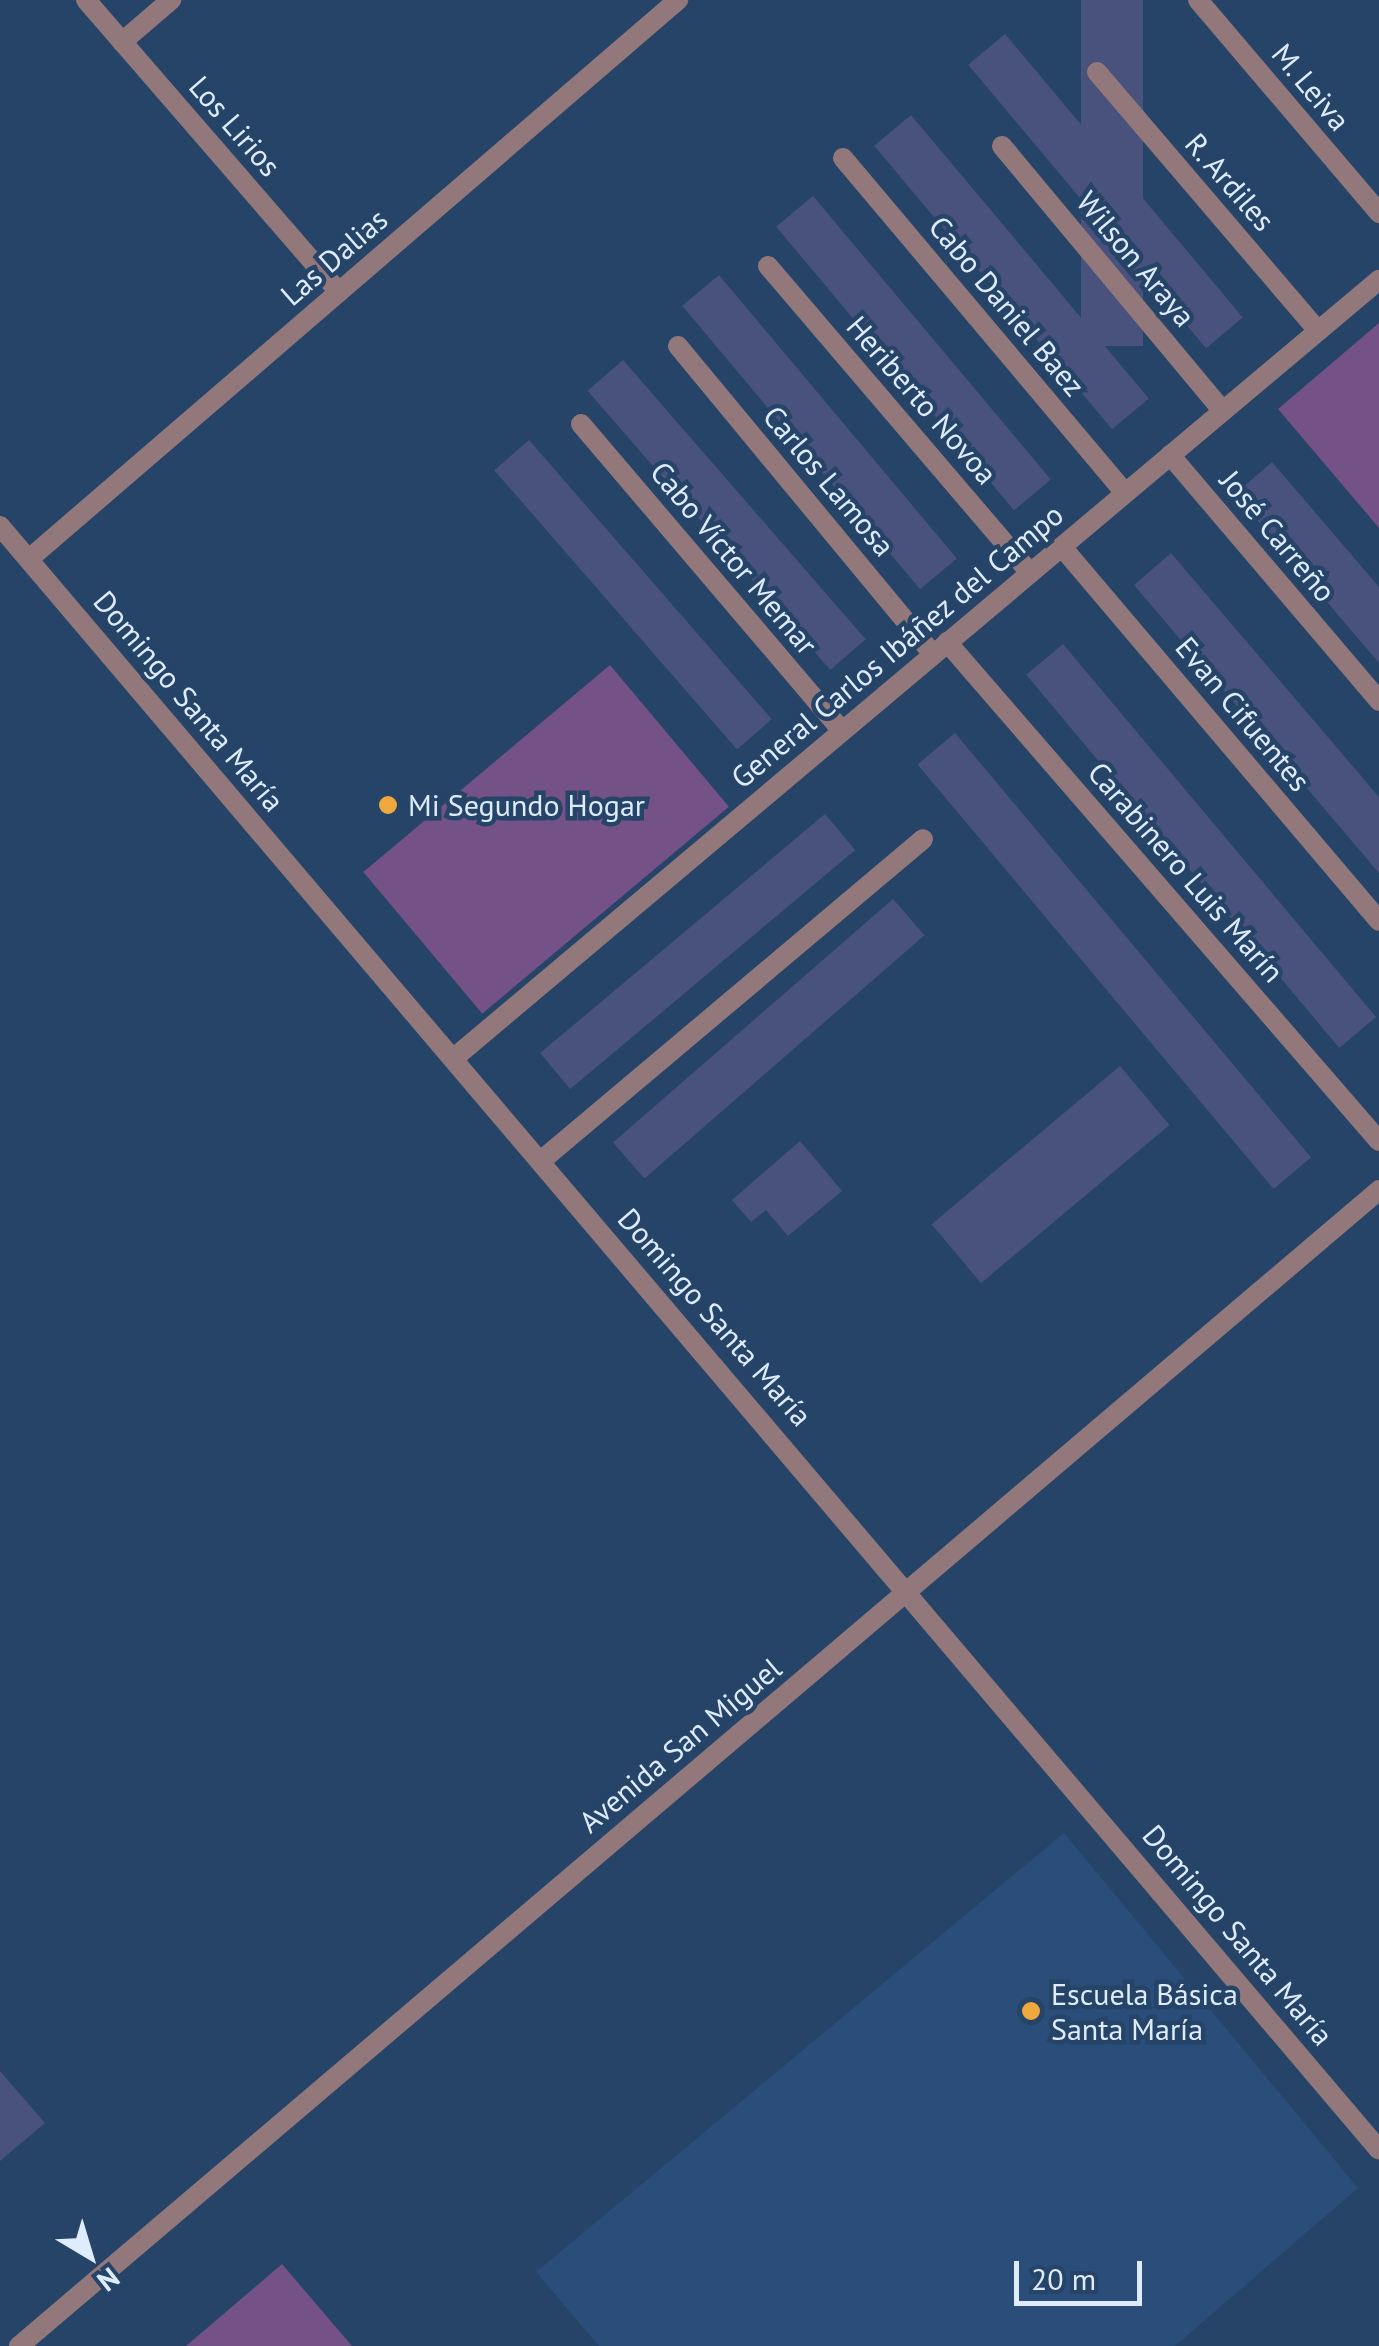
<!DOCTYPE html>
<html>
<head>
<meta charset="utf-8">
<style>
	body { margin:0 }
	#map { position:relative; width:1379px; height:2346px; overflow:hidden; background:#254468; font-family:"PT Sans",sans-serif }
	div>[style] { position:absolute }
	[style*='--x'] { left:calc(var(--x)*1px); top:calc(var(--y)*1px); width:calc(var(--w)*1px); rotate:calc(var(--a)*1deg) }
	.built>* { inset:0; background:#2a4e79 }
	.green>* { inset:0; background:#745186; transform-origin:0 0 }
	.building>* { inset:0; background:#48527d; transform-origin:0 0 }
	.minor>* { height:20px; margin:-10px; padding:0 10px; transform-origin:10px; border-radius:10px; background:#92787a }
	.tertiary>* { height:20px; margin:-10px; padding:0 10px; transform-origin:10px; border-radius:10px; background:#92787a }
	.dots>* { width:28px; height:28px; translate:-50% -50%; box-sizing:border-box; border:5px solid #254468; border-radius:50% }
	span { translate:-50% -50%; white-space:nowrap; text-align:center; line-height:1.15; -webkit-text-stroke:9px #254468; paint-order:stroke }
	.street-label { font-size:30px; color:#deecfe }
	.poi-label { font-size:30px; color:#deecfe }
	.left { translate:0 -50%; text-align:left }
	.north { position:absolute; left:40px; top:2206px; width:100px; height:100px; -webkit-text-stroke:8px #254468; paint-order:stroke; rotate:142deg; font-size:28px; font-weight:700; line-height:40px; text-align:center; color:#deecfe }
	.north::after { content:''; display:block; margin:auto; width:35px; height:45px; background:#deecfe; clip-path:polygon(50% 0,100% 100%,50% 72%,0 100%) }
	.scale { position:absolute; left:1014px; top:2261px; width:128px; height:45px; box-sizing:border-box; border:5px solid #deecfe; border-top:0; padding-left:12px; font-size:30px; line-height:35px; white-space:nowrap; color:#deecfe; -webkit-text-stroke:8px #254468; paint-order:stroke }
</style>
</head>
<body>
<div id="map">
	<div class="built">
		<i style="clip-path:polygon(1064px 1833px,1358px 2188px,1175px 2346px,599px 2346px,536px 2272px)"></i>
	</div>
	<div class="green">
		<i style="clip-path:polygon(1379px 323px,1379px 528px,1278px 409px)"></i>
		<i style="left:610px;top:665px;width:185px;height:322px;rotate:50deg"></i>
		<i style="clip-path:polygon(282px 2264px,352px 2346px,186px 2346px)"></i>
	</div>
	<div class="building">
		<i style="left:1081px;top:0;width:62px;height:346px"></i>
		<i style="left:1005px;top:34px;width:370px;height:48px;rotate:50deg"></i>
		<i style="left:911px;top:115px;width:370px;height:48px;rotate:50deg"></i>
		<i style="left:813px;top:196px;width:370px;height:48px;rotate:50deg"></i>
		<i style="left:719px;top:275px;width:370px;height:48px;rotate:50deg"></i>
		<i style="left:623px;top:360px;width:370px;height:47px;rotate:49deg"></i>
		<i style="left:529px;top:440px;width:370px;height:46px;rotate:49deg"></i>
		<i style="clip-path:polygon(1272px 462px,1379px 587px,1379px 663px,1235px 494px)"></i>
		<i style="clip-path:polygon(1171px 553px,1379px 797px,1379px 873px,1134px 585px)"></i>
		<i style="left:1063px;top:644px;width:487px;height:48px;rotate:50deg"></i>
		<i style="left:955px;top:733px;width:554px;height:49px;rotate:50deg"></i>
		<i style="left:825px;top:814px;width:47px;height:372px;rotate:50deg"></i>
		<i style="left:893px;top:899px;width:48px;height:371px;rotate:49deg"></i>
		<i style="left:1120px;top:1066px;width:77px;height:246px;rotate:50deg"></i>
		<i style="clip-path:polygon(800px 1141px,842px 1191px,788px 1236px,766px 1210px,751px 1222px,732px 1200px)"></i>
		<i style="clip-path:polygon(0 2071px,45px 2123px,0 2161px)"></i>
	</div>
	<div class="minor">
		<i style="--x:86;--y:0;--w:386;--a:49.1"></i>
		<i style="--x:1198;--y:0;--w:280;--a:49.6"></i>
		<i style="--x:122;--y:42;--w:65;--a:-40.6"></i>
		<i style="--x:1097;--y:72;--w:340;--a:49.5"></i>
		<i style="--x:1002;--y:146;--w:345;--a:50.2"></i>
		<i style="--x:843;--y:158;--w:438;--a:49.9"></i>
		<i style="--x:768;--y:266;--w:404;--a:49.5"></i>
		<i style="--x:678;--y:346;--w:400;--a:50.4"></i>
		<i style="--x:581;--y:424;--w:403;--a:49.6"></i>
		<i style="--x:1170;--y:455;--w:323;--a:49.6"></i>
		<i style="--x:1062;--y:547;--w:490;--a:49.7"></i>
		<i style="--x:29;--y:559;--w:857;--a:-40.74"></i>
		<i style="--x:947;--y:642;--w:660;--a:49.12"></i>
		<i style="--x:454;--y:1058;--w:1209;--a:-40.07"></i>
		<i style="--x:542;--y:1160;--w:498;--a:-40.1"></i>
	</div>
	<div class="tertiary">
		<i style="--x:0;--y:526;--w:2130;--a:49.66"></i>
		<i style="--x:19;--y:2346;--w:1785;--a:-40.36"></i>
	</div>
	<div class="dots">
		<i style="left:388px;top:805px;background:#eea83c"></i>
		<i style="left:1031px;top:2011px;background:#eea83c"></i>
	</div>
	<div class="street-label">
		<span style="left:1311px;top:87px;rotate:50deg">M. Leiva</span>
		<span style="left:235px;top:126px;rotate:49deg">Los Lirios</span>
		<span style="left:1230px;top:182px;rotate:49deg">R. Ardiles</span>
		<span style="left:334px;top:257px;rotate:-41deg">Las Dalias</span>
		<span style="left:1136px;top:259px;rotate:50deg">Wilson Araya</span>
		<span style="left:1007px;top:306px;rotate:50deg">Cabo Daniel Baez</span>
		<span style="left:922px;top:400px;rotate:49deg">Heriberto Novoa</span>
		<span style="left:829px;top:481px;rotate:50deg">Carlos Lamosa</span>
		<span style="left:1278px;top:536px;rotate:50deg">José Carreño</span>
		<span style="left:734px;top:558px;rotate:50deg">Cabo Víctor Memar</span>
		<span style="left:897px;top:646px;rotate:-40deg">General Carlos Ibáñez del Campo</span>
		<span style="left:189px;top:701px;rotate:50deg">Domingo Santa María</span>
		<span style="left:1243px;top:714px;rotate:50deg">Evan Cifuentes</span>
		<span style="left:1186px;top:872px;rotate:49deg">Carabinero Luis Marín</span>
		<span style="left:715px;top:1317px;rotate:49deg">Domingo Santa María</span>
		<span style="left:680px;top:1745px;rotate:-40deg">Avenida San Miguel</span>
		<span style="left:1238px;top:1935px;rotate:50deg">Domingo Santa María</span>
	</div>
	<div class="poi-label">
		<span class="left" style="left:408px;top:805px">Mi Segundo Hogar</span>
		<span class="left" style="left:1051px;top:2011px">Escuela Básica<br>Santa María</span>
	</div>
	<div class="north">N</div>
	<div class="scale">20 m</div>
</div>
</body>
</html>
